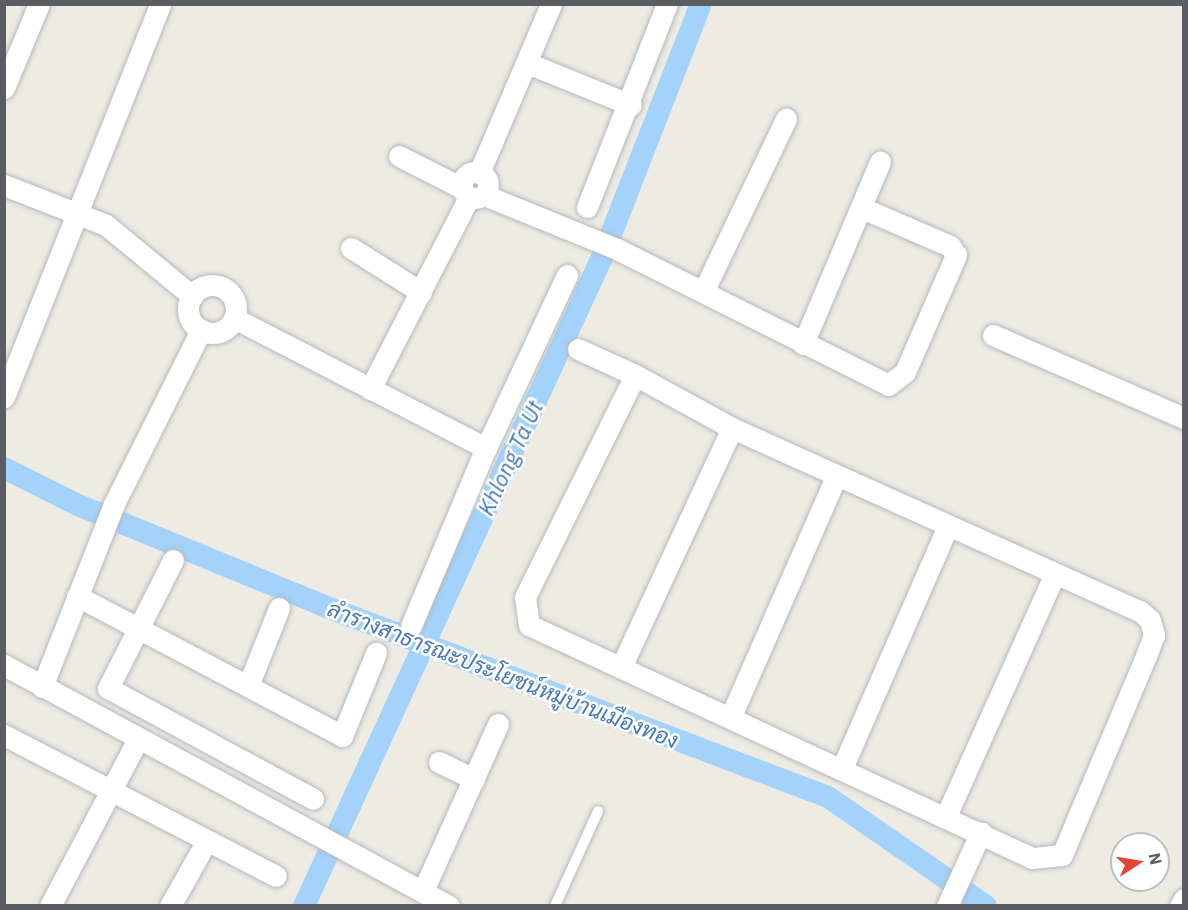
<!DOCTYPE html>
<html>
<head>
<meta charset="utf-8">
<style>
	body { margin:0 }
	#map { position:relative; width:1188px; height:910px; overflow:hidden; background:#edebe2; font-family:"IBM Plex Sans",Sarabun,sans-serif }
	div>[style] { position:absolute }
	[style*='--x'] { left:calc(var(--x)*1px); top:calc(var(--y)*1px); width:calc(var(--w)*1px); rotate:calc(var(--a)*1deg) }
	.canal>* { height:22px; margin:-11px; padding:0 11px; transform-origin:11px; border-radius:11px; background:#a3d2fb }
	.roads { filter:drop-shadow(0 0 2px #b5b8bc) drop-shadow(0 0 2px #b5b8bc) }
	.service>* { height:10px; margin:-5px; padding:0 5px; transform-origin:5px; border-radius:5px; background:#fff }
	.minor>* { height:21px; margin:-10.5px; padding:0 10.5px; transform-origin:10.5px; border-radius:10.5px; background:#fff }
	.minor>.ring { margin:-10.5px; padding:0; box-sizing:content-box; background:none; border:21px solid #fff; border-radius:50% }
	span { translate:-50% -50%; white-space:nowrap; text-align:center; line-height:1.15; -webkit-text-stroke:5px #fff; paint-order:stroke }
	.water-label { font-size:22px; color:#4478b5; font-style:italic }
	.frame { position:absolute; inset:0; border:6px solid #5a5e62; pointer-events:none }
	.north { position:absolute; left:1110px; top:832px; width:60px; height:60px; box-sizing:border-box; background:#fff; border:2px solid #bdbfc0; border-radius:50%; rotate:78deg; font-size:16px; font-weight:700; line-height:24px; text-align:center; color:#5a5e62 }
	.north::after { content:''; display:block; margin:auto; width:21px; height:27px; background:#e24633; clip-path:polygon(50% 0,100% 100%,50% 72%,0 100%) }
</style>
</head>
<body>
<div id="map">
	<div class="canal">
		<i style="--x:4;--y:468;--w:83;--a:26.6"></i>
		<i style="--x:78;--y:505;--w:266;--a:22.3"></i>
		<i style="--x:324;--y:606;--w:539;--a:20.76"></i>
		<i style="--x:828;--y:797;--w:192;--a:34.6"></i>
		<i style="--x:304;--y:906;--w:716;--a:-65.33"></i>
		<i style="--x:603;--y:255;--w:269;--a:-68.7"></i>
	</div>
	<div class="roads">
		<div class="service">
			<i style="--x:555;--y:906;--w:104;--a:-65.6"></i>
		</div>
		<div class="minor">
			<i style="--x:527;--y:63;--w:112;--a:22"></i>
			<i style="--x:4;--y:88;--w:91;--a:-67.4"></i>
			<i style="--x:399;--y:156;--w:71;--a:26.9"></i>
			<i class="ring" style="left:462px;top:172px;width:5px;height:5px"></i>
			<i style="--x:479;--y:173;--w:184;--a:-66.9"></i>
			<i style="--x:4;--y:185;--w:110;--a:21.4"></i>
			<i style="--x:106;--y:225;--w:112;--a:39.5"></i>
			<i style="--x:484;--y:195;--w:144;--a:22.1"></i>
			<i style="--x:617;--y:249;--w:303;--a:26.6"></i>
			<i style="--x:888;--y:385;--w:21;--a:-37"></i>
			<i style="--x:905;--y:372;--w:128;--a:-66.4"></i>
			<i style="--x:956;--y:255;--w:11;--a:-124"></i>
			<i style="--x:950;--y:246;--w:96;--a:-156.6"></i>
			<i style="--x:587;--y:207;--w:218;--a:-68.5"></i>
			<i style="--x:351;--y:248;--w:83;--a:32.2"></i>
			<i class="ring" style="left:188px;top:285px;width:27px;height:27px"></i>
			<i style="--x:704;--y:290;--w:190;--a:-64.4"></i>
			<i style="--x:234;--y:318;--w:284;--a:27.3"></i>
			<i style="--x:486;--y:448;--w:191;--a:-64.9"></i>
			<i style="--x:993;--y:335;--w:208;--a:23.5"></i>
			<i style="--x:803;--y:344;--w:198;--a:-67.1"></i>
			<i style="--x:578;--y:349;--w:63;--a:24.5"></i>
			<i style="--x:635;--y:375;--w:111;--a:28.7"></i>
			<i style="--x:732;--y:428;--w:447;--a:24.2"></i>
			<i style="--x:1140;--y:611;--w:13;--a:42"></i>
			<i style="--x:1150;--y:620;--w:16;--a:75"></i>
			<i style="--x:1154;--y:635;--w:22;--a:111"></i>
			<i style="--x:1146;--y:656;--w:216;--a:112.9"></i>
			<i style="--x:1062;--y:855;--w:30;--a:174"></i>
			<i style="--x:1032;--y:858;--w:554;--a:-155.15"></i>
			<i style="--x:529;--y:625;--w:28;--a:-98"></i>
			<i style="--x:525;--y:597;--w:248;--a:-63.6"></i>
			<i style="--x:370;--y:389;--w:216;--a:-62.7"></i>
			<i style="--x:4;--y:397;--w:423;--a:-68.3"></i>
			<i style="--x:173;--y:560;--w:144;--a:116.9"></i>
			<i style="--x:108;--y:688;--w:233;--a:28.4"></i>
			<i style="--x:77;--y:596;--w:300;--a:27.8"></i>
			<i style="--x:342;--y:736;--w:90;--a:-67.7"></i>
			<i style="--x:411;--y:626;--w:193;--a:-67.2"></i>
			<i style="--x:4;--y:665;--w:506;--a:28.44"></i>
			<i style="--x:622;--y:665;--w:261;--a:-65.1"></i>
			<i style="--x:248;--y:686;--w:84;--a:-68.3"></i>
			<i style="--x:42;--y:687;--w:197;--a:-68.5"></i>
			<i style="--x:114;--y:504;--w:195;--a:-63.4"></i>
			<i style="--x:731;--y:716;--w:261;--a:-66.3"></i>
			<i style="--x:4;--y:735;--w:306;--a:27.4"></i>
			<i style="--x:439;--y:762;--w:39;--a:26"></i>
			<i style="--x:843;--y:766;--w:262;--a:-66.4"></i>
			<i style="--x:946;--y:816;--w:263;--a:-65.8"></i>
			<i style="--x:423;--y:891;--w:183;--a:-65.8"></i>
			<i style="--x:50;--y:906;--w:187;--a:-62.2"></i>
			<i style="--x:170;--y:906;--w:73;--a:-60.6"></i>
			<i style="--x:947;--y:906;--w:81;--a:-65.3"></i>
			<i style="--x:1180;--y:906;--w:8;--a:-60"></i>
		</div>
	</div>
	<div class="water-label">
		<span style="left:510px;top:458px;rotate:-65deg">Khlong Ta Ut</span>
		<span style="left:503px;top:674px;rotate:21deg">ลำรางสาธารณะประโยชน์หมู่บ้านเมืองทอง</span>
	</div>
	<div class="frame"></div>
	<div class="north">N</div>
</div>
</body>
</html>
